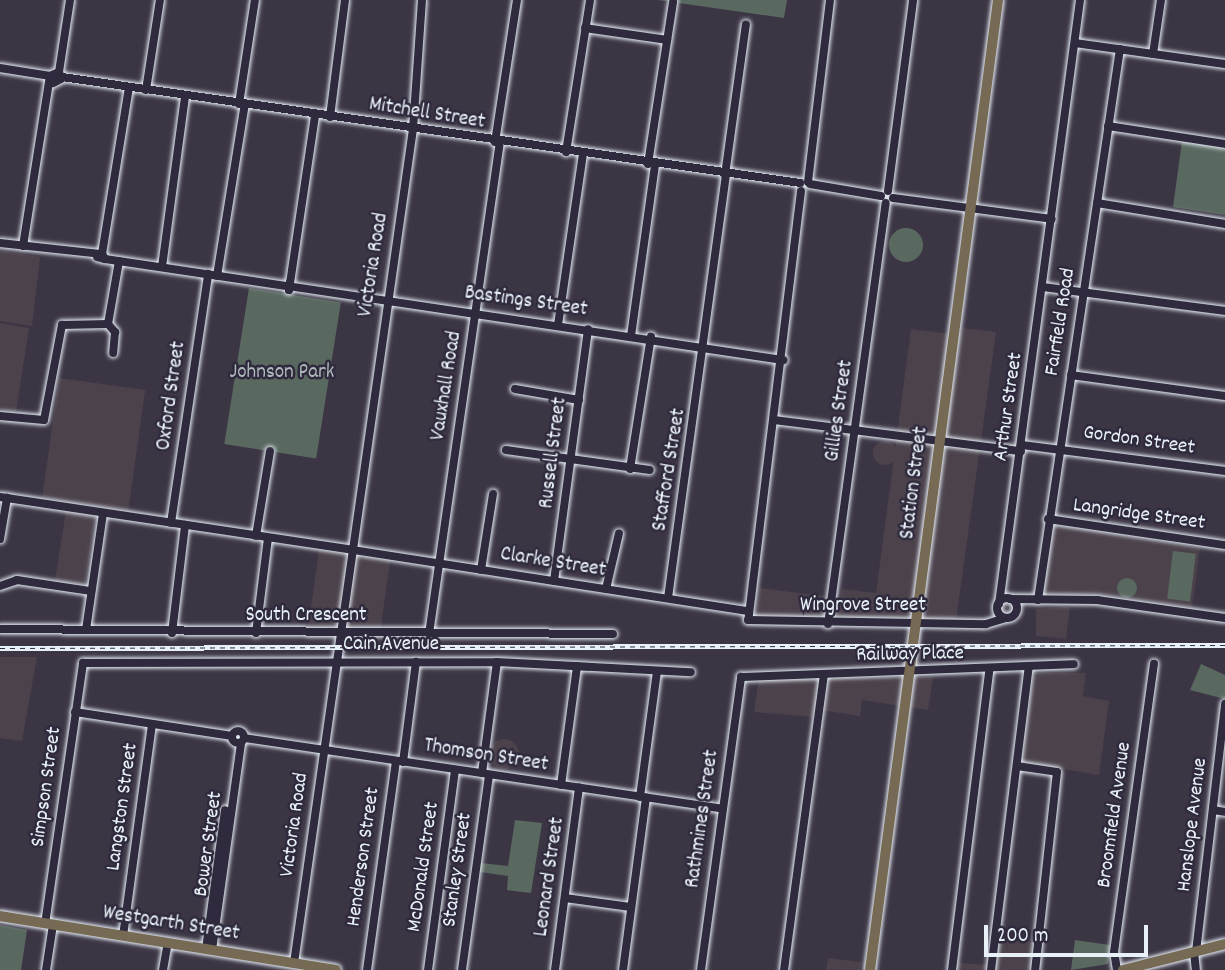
<!DOCTYPE html>
<html>
<head>
<meta charset="utf-8">
<style>
	body { margin:0 }
	#map { position:relative; width:1225px; height:970px; overflow:hidden; background:#3c3544; font-family:Dekko,sans-serif }
	div>[style] { position:absolute }
	[style*='--x'] { left:calc(var(--x)*1px); top:calc(var(--y)*1px); width:calc(var(--w)*1px); rotate:calc(var(--a)*1deg) }
	.built>* { inset:0; background:#4c424c; transform-origin:0 0 }
	.round { border-radius:50% }
	.green>* { inset:0; background:#5a6960; transform-origin:0 0 }
	.roads { filter:drop-shadow(0 0 2px #e8f1f8) drop-shadow(0 0 2px #e8f1f8) }
	.minor>* { height:8px; margin:-4px; padding:0 4px; transform-origin:4px; border-radius:4px; background:#2f2a3d }
	.minor>.ring { margin:-4px; padding:0; box-sizing:content-box; background:none; border:8px solid #2f2a3d; border-radius:50% }
	.major>* { height:10px; margin:-5px; padding:0 5px; transform-origin:5px; border-radius:5px; background:#766a54 }
	.rail>* { height:4.5px; margin-top:-2.25px; transform-origin:0; background:repeating-linear-gradient(90deg,#2f2a3d 0 5px,#e8f1f8 0 10px); box-sizing:border-box; border-block:2px solid #e8f1f8 }
	span { translate:-50% -50%; white-space:nowrap; text-align:center; line-height:1.15; -webkit-text-stroke:5px #2f2a3d; paint-order:stroke }
	.street-label { font-size:21px; color:#e8f1f8 }
	.park-label { font-size:21px; color:#afbbbb }
	.scale { position:absolute; left:984px; top:925px; width:164px; height:32px; box-sizing:border-box; border:4px solid #e8f1f8; border-top:0; padding-left:9px; font-size:21px; line-height:24px; white-space:nowrap; color:#e8f1f8; -webkit-text-stroke:5px #2f2a3d; paint-order:stroke }
</style>
</head>
<body>
<div id="map">
	<div class="built">
		<i style="clip-path:polygon(0 251px,40px 257px,32px 326px,0 321px)"></i>
		<i style="clip-path:polygon(0 323px,29px 328px,16px 412px,0 409px)"></i>
		<i style="clip-path:polygon(962px 328px,996px 332px,956px 621px,755px 619px,760px 588px,840px 598px,842px 589px,876px 593px,911px 329px,960px 335px)"></i>
		<i style="left:59px;top:378px;width:87px;height:121px;rotate:8deg"></i>
		<i class="round" style="left:873px;top:441px;width:24px;height:24px"></i>
		<i style="left:66px;top:511px;width:30px;height:70px;rotate:9deg"></i>
		<i style="clip-path:polygon(1053px 525px,1200px 548px,1192px 607px,1103px 594px,1043px 594px)"></i>
		<i style="left:319px;top:550px;width:72px;height:79px;rotate:8deg"></i>
		<i style="clip-path:polygon(1070px 607px,1066px 639px,1036px 636px,1036px 609px)"></i>
		<i style="clip-path:polygon(0 657px,37px 657px,22px 741px,0 738px)"></i>
		<i style="clip-path:polygon(1034px 673px,1086px 673px,1083px 696px,1109px 701px,1099px 775px,1021px 762px)"></i>
		<i style="clip-path:polygon(933px 677px,928px 710px,862px 700px,860px 716px,814px 709px,812px 717px,754px 712px,759px 678px)"></i>
		<i class="round" style="left:489px;top:739px;width:30px;height:30px"></i>
		<i style="clip-path:polygon(995px 939px,1043px 943px,1039px 970px,957px 970px,958px 963px,991px 965px)"></i>
		<i style="clip-path:polygon(828px 958px,861px 962px,860px 970px,826px 970px)"></i>
	</div>
	<div class="green">
		<i style="clip-path:polygon(658px 0,787px 0,784px 18px)"></i>
		<i style="clip-path:polygon(1182px 141px,1225px 148px,1225px 215px,1173px 207px)"></i>
		<i class="round" style="left:889px;top:228px;width:34px;height:34px"></i>
		<i style="left:249px;top:288px;width:93px;height:158px;rotate:9deg"></i>
		<i style="left:1173px;top:551px;width:23px;height:48px;rotate:7deg"></i>
		<i class="round" style="left:1117px;top:578px;width:20px;height:20px"></i>
		<i style="clip-path:polygon(1201px 664px,1225px 675px,1225px 699px,1190px 690px)"></i>
		<i style="clip-path:polygon(515px 820px,542px 823px,531px 893px,507px 890px,508px 876px,480px 872px,481px 863px,508px 866px)"></i>
		<i style="clip-path:polygon(0 925px,27px 930px,21px 970px,0 970px)"></i>
		<i style="clip-path:polygon(1075px 940px,1110px 945px,1108px 964px,1071px 970px)"></i>
	</div>
	<div class="roads">
		<div class="minor">
			<i style="--x:585;--y:28;--w:83;--a:8.3"></i>
			<i style="--x:1075;--y:43;--w:151;--a:8"></i>
			<i style="--x:1153;--y:54;--w:55;--a:-81.6"></i>
			<i style="--x:0;--y:68;--w:51;--a:9.1"></i>
			<i style="--x:59;--y:72;--w:73;--a:-81.3"></i>
			<i style="--x:62;--y:77;--w:746;--a:8.17"></i>
			<i style="--x:146;--y:90;--w:91;--a:-81.2"></i>
			<i style="--x:239;--y:104;--w:105;--a:-81.3"></i>
			<i style="--x:330;--y:117;--w:118;--a:-82.7"></i>
			<i style="--x:1108;--y:126;--w:118;--a:8.7"></i>
			<i style="--x:495;--y:142;--w:144;--a:-81.2"></i>
			<i style="--x:566;--y:152;--w:154;--a:-81"></i>
			<i style="--x:648;--y:164;--w:164;--a:-81.2"></i>
			<i style="--x:725;--y:175;--w:152;--a:-82.1"></i>
			<i style="--x:808;--y:182;--w:183;--a:-83.1"></i>
			<i style="--x:810;--y:184;--w:72;--a:9.6"></i>
			<i style="--x:801;--y:191;--w:432;--a:97"></i>
			<i style="--x:748;--y:620;--w:238;--a:1"></i>
			<i style="--x:986;--y:624;--w:21;--a:-17"></i>
			<i style="--x:888;--y:191;--w:193;--a:-82.5"></i>
			<i style="--x:893;--y:198;--w:160;--a:7.5"></i>
			<i style="--x:1097;--y:203;--w:130;--a:9.3"></i>
			<i style="--x:0;--y:243;--w:103;--a:6.2"></i>
			<i style="--x:102;--y:254;--w:6;--a:59"></i>
			<i style="--x:105;--y:259;--w:8;--a:-166"></i>
			<i style="--x:23;--y:246;--w:172;--a:-81"></i>
			<i style="--x:50;--y:76;--w:10;--a:-24"></i>
			<i style="--x:59;--y:72;--w:7;--a:74"></i>
			<i style="--x:61;--y:79;--w:9;--a:153"></i>
			<i style="--x:102;--y:254;--w:169;--a:-80.8"></i>
			<i style="--x:105;--y:259;--w:183;--a:8.5"></i>
			<i style="--x:162;--y:267;--w:173;--a:-82.3"></i>
			<i style="--x:217;--y:276;--w:174;--a:-80.8"></i>
			<i style="--x:290;--y:282;--w:8;--a:97"></i>
			<i style="--x:289;--y:290;--w:177;--a:-81.5"></i>
			<i style="--x:294;--y:287;--w:495;--a:8.5"></i>
			<i style="--x:1043;--y:287;--w:184;--a:7.5"></i>
			<i style="--x:108;--y:324;--w:64;--a:-80.1"></i>
			<i style="--x:108;--y:324;--w:11;--a:49"></i>
			<i style="--x:115;--y:332;--w:21;--a:95"></i>
			<i style="--x:558;--y:325;--w:173;--a:-81.7"></i>
			<i style="--x:631;--y:336;--w:173;--a:-82"></i>
			<i style="--x:1071;--y:375;--w:155;--a:7.8"></i>
			<i style="--x:515;--y:389;--w:65;--a:9.8"></i>
			<i style="--x:0;--y:416;--w:44;--a:5.2"></i>
			<i style="--x:44;--y:420;--w:97;--a:-79.3"></i>
			<i style="--x:62;--y:325;--w:46;--a:-1.2"></i>
			<i style="--x:774;--y:420;--w:249;--a:7.2"></i>
			<i style="--x:1022;--y:445;--w:205;--a:7.3"></i>
			<i style="--x:506;--y:450;--w:145;--a:7.9"></i>
			<i style="--x:630;--y:469;--w:134;--a:-81"></i>
			<i style="--x:0;--y:497;--w:353;--a:8.5"></i>
			<i style="--x:1048;--y:519;--w:179;--a:8.4"></i>
			<i style="--x:171;--y:523;--w:252;--a:-81.5"></i>
			<i style="--x:256;--y:536;--w:86;--a:-80.6"></i>
			<i style="--x:0;--y:539;--w:42;--a:-80.3"></i>
			<i style="--x:353;--y:550;--w:399;--a:8.8"></i>
			<i style="--x:481;--y:570;--w:77;--a:-81"></i>
			<i style="--x:554;--y:581;--w:254;--a:-82.3"></i>
			<i style="--x:0;--y:586;--w:18;--a:-19"></i>
			<i style="--x:17;--y:580;--w:75;--a:8.5"></i>
			<i style="--x:606;--y:589;--w:57;--a:-76.9"></i>
			<i style="--x:668;--y:598;--w:427;--a:-82.2"></i>
			<i class="ring" style="left:997px;top:598px;width:12px;height:12px"></i>
			<i style="--x:1010;--y:599;--w:87;--a:0.7"></i>
			<i style="--x:1097;--y:600;--w:129;--a:8"></i>
			<i style="--x:1038;--y:600;--w:557;--a:-81.54"></i>
			<i style="--x:999;--y:604;--w:609;--a:-82.36"></i>
			<i style="--x:828;--y:624;--w:425;--a:-82.2"></i>
			<i style="--x:0;--y:629;--w:613;--a:0.47"></i>
			<i style="--x:86;--y:630;--w:118;--a:-81.7"></i>
			<i style="--x:172;--y:633;--w:109;--a:-83.1"></i>
			<i style="--x:256;--y:633;--w:96;--a:-82.8"></i>
			<i style="--x:429;--y:634;--w:497;--a:-81.8"></i>
			<i style="--x:75;--y:712;--w:159;--a:8.7"></i>
			<i class="ring" style="left:232px;top:731px;width:4px;height:4px"></i>
			<i style="--x:244;--y:738;--w:483;--a:8.4"></i>
			<i style="--x:403;--y:762;--w:101;--a:-82.6"></i>
			<i style="--x:1017;--y:766;--w:40;--a:8.5"></i>
			<i style="--x:1057;--y:772;--w:199;--a:96.3"></i>
			<i style="--x:482;--y:773;--w:112;--a:-82.3"></i>
			<i style="--x:561;--y:785;--w:120;--a:-82.3"></i>
			<i style="--x:640;--y:797;--w:126;--a:-82.3"></i>
			<i style="--x:1213;--y:810;--w:12;--a:9"></i>
			<i style="--x:565;--y:898;--w:66;--a:7.9"></i>
			<i style="--x:45;--y:924;--w:264;--a:-81.7"></i>
			<i style="--x:83;--y:663;--w:414;--a:-0.1"></i>
			<i style="--x:497;--y:662;--w:194;--a:3"></i>
			<i style="--x:123;--y:936;--w:214;--a:-82.2"></i>
			<i style="--x:206;--y:949;--w:140;--a:-82.2"></i>
			<i style="--x:212;--y:950;--w:209;--a:-82"></i>
			<i style="--x:1194;--y:952;--w:18;--a:84"></i>
			<i style="--x:1196;--y:952;--w:250;--a:-83.3"></i>
			<i style="--x:294;--y:963;--w:842;--a:-81.88"></i>
			<i style="--x:413;--y:129;--w:129;--a:-86"></i>
			<i style="--x:46;--y:970;--w:46;--a:-81.2"></i>
			<i style="--x:163;--y:970;--w:27;--a:-80"></i>
			<i style="--x:367;--y:970;--w:211;--a:-82.1"></i>
			<i style="--x:428;--y:970;--w:202;--a:-82.3"></i>
			<i style="--x:462;--y:970;--w:197;--a:-82.1"></i>
			<i style="--x:555;--y:970;--w:184;--a:-82.5"></i>
			<i style="--x:623;--y:970;--w:174;--a:-82.4"></i>
			<i style="--x:701;--y:970;--w:296;--a:-82.2"></i>
			<i style="--x:741;--y:677;--w:333;--a:-2.2"></i>
			<i style="--x:784;--y:970;--w:298;--a:-82.3"></i>
			<i style="--x:952;--y:970;--w:301;--a:-82.9"></i>
			<i style="--x:991;--y:970;--w:306;--a:-82.9"></i>
			<i style="--x:1117;--y:970;--w:18;--a:-99"></i>
			<i style="--x:1114;--y:952;--w:291;--a:-82.1"></i>
		</div>
		<div class="major">
			<i style="--x:0;--y:916;--w:340;--a:9.1"></i>
			<i style="--x:870;--y:970;--w:978;--a:-82.48"></i>
			<i style="--x:1123;--y:970;--w:105;--a:-14.3"></i>
		</div>
	</div>
	<div class="rail">
		<i style="--x:0;--y:648;--w:1225;--a:-0.14"></i>
	</div>
	<div class="street-label">
		<span style="left:427px;top:114px;rotate:9deg">Mitchell Street</span>
		<span style="left:374px;top:265px;rotate:-81deg">Victoria Road</span>
		<span style="left:526px;top:302px;rotate:8deg">Bastings Street</span>
		<span style="left:1061px;top:322px;rotate:-81deg">Fairfield Road</span>
		<span style="left:447px;top:386px;rotate:-81deg">Vauxhall Road</span>
		<span style="left:172px;top:396px;rotate:-82deg">Oxford Street</span>
		<span style="left:1009px;top:407px;rotate:-82deg">Arthur Street</span>
		<span style="left:840px;top:411px;rotate:-82deg">Gillies Street</span>
		<span style="left:1139px;top:441px;rotate:8deg">Gordon Street</span>
		<span style="left:554px;top:453px;rotate:-83deg">Russell Street</span>
		<span style="left:670px;top:470px;rotate:-81deg">Stafford Street</span>
		<span style="left:915px;top:483px;rotate:-83deg">Station Street</span>
		<span style="left:1139px;top:515px;rotate:8deg">Langridge Street</span>
		<span style="left:553px;top:563px;rotate:9deg">Clarke Street</span>
		<span style="left:863px;top:606px">Wingrove Street</span>
		<span style="left:306px;top:616px">South Crescent</span>
		<span style="left:391px;top:645px">Cain Avenue</span>
		<span style="left:910px;top:655px;rotate:-1deg">Railway Place</span>
		<span style="left:486px;top:756px;rotate:9deg">Thomson Street</span>
		<span style="left:47px;top:787px;rotate:-82deg">Simpson Street</span>
		<span style="left:123px;top:807px;rotate:-82deg">Langston Street</span>
		<span style="left:1115px;top:815px;rotate:-82deg">Broomfield Avenue</span>
		<span style="left:703px;top:819px;rotate:-82deg">Rathmines Street</span>
		<span style="left:295px;top:825px;rotate:-82deg">Victoria Road</span>
		<span style="left:1193px;top:825px;rotate:-83deg">Hanslope Avenue</span>
		<span style="left:209px;top:844px;rotate:-82deg">Bower Street</span>
		<span style="left:364px;top:857px;rotate:-82deg">Henderson Street</span>
		<span style="left:424px;top:867px;rotate:-82deg">McDonald Street</span>
		<span style="left:458px;top:870px;rotate:-82deg">Stanley Street</span>
		<span style="left:550px;top:877px;rotate:-82deg">Leonard Street</span>
		<span style="left:171px;top:924px;rotate:9deg">Westgarth Street</span>
	</div>
	<div class="park-label">
		<span style="left:282px;top:373px">Johnson Park</span>
	</div>
	<div class="scale">200 m</div>
</div>
</body>
</html>
